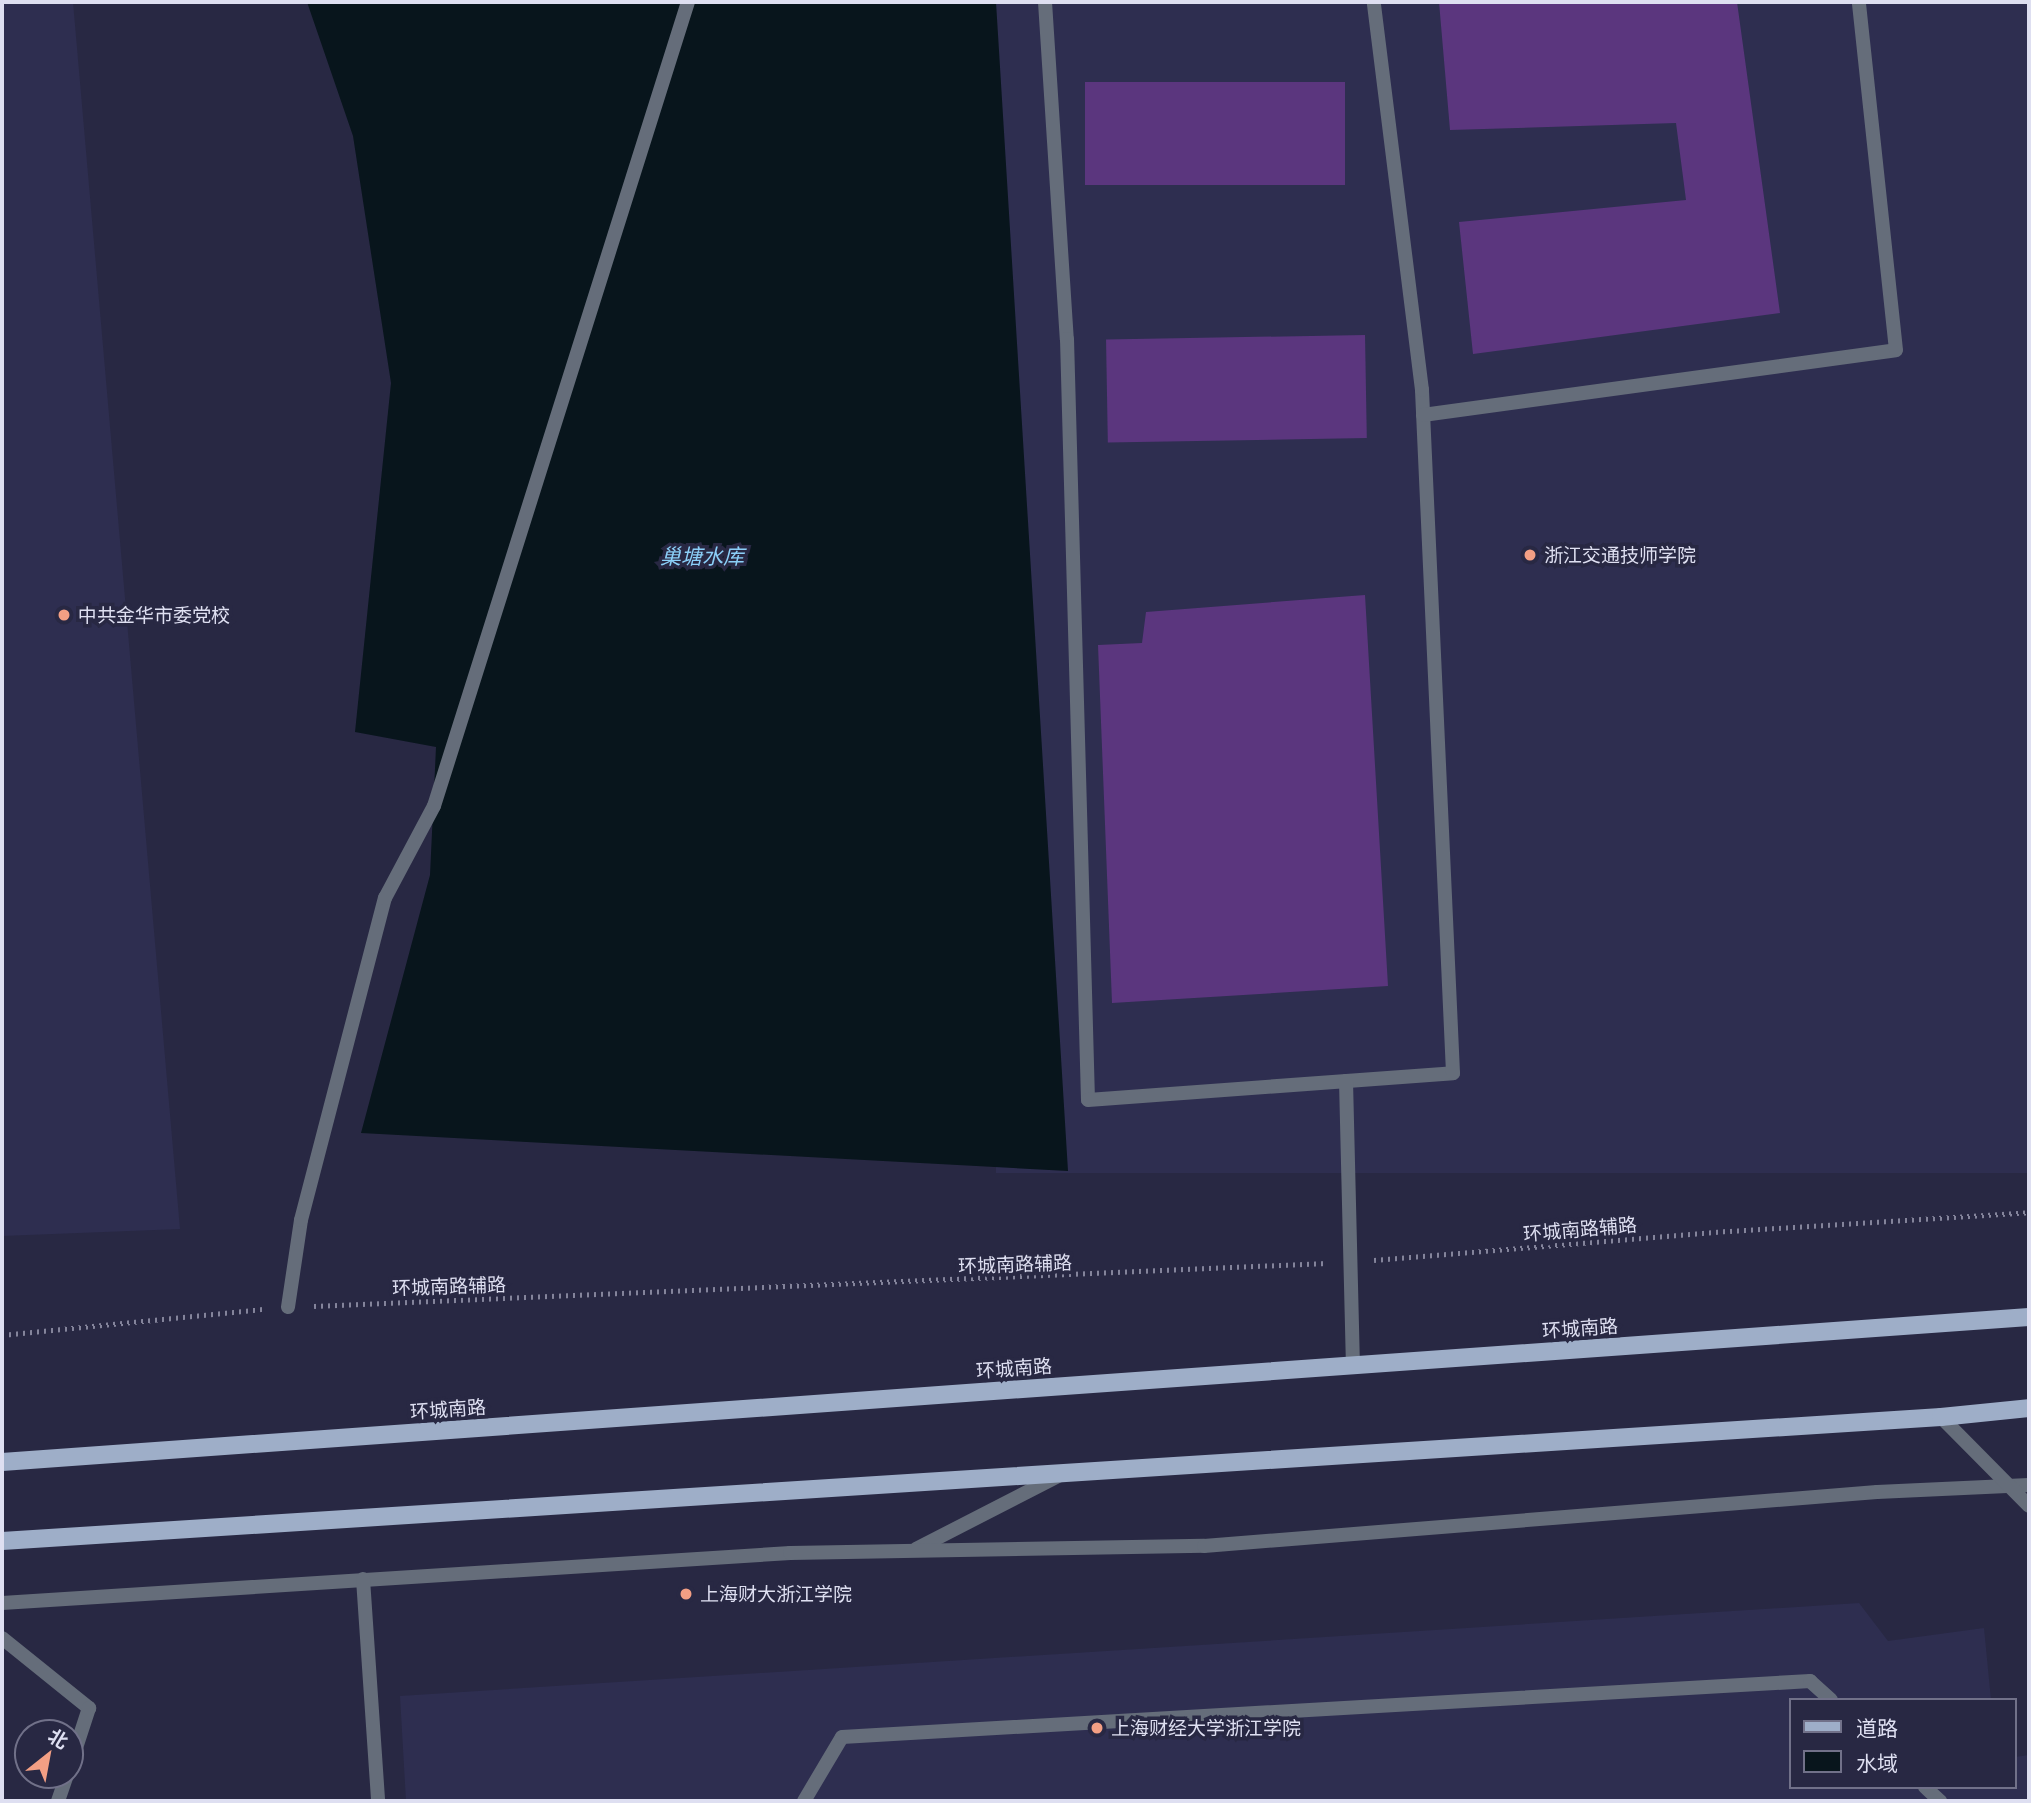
<!DOCTYPE html>
<html>
<head>
<meta charset="utf-8">
<style>
	body { margin:0 }
	#map { position:relative; width:2031px; height:1803px; overflow:hidden; background:#282843; font-family:"Playfair Display","Noto Sans SC",serif }
	div>[style] { position:absolute }
	[style*='--x'] { left:calc(var(--x)*1px); top:calc(var(--y)*1px); width:calc(var(--w)*1px); rotate:calc(var(--a)*1deg) }
	.built>* { inset:0; background:#2e2e50; transform-origin:0 0 }
	.water>* { inset:0; background:#08151c }
	.building>* { inset:0; background:#5b367e; transform-origin:0 0 }
	.path>* { height:4.5px; margin-top:-2.25px; transform-origin:0; background:repeating-linear-gradient(90deg,#84849b 0 2px,transparent 0 7px) }
	.lane>* { height:14px; margin:-7px; padding:0 7px; transform-origin:7px; border-radius:7px; background:#656d7a }
	.street>* { height:14px; margin:-7px; padding:0 7px; transform-origin:7px; border-radius:7px; background:#656d7a }
	.primary>* { height:18px; margin:-9px; padding:0 9px; transform-origin:9px; border-radius:9px; background:#9eaec8 }
	.dots>* { width:19px; height:19px; translate:-50% -50%; box-sizing:border-box; border:4px solid #282843; border-radius:50% }
	span { translate:-50% -50%; white-space:nowrap; text-align:center; line-height:1.15; -webkit-text-stroke:7px #282843; paint-order:stroke }
	.poi-label { font-size:19px; color:#dedff1 }
	.left { translate:0 -50%; text-align:left }
	.street-label { font-size:19px; color:#dedff1 }
	.water-label { font-size:21px; color:#8bcff8; font-style:italic }
	.frame { position:absolute; inset:0; border:4px solid #dedff1; pointer-events:none }
	.legend { position:absolute; left:1789px; top:1698px; width:228px; height:91px; box-sizing:border-box; background:#282843; border:2px solid #717189; margin:0; padding:9px 12px; list-style:none; font-size:21px; color:#dedff1 }
	.legend li { display:flex; align-items:center; gap:14px; height:35px }
	.legend b { width:35px; border:2px solid #717189 }
	.north { position:absolute; left:14px; top:1719px; width:70px; height:70px; box-sizing:border-box; background:#282843; border:2px solid #717189; border-radius:50%; rotate:31deg; font-size:19px; font-weight:700; line-height:28px; text-align:center; color:#dedff1 }
	.north::after { content:''; display:block; margin:auto; width:24px; height:32px; background:#f39f84; clip-path:polygon(50% 0,100% 100%,50% 72%,0 100%) }
</style>
</head>
<body>
<div id="map">
	<div class="built">
		<i style="clip-path:polygon(2px 2px,73px 2px,180px 1229px,2px 1236px)"></i>
		<i style="left:996px;top:2px;width:1033px;height:1171px"></i>
		<i style="clip-path:polygon(1859px 1603px,1888px 1641px,1984px 1628px,1991px 1700px,1791px 1700px,1791px 1787px,2015px 1787px,2015px 1757px,2029px 1755px,2029px 1801px,406px 1801px,400px 1696px)"></i>
	</div>
	<div class="water">
		<i style="clip-path:polygon(307px 2px,996px 2px,1068px 1171px,361px 1133px,430px 875px,436px 747px,355px 732px,391px 383px,353px 136px)"></i>
	</div>
	<div class="building">
		<i style="clip-path:polygon(1439px 2px,1737px 2px,1780px 313px,1473px 354px,1459px 222px,1686px 200px,1676px 123px,1450px 130px)"></i>
		<i style="left:1345px;top:82px;width:103px;height:260px;rotate:90deg"></i>
		<i style="left:1365px;top:335px;width:103px;height:259px;rotate:89deg"></i>
		<i style="clip-path:polygon(1365px 595px,1388px 986px,1112px 1003px,1098px 645px,1142px 643px,1146px 612px)"></i>
	</div>
	<div class="path">
		<i style="--x:1374;--y:1260;--w:357;--a:-4.7"></i>
		<i style="--x:1730;--y:1231;--w:300;--a:-3.6"></i>
		<i style="--x:314;--y:1306;--w:1014;--a:-2.43"></i>
		<i style="--x:2;--y:1335;--w:263;--a:-5.7"></i>
	</div>
	<div class="lane">
		<i style="--x:1045;--y:2;--w:338;--a:86.3"></i>
		<i style="--x:1067;--y:339;--w:761;--a:88.42"></i>
		<i style="--x:1088;--y:1100;--w:366;--a:-4.2"></i>
		<i style="--x:1453;--y:1073;--w:684;--a:-92.6"></i>
		<i style="--x:1422;--y:390;--w:391;--a:-97.1"></i>
		<i style="--x:1423;--y:415;--w:477;--a:-7.8"></i>
		<i style="--x:1896;--y:350;--w:350;--a:-96.1"></i>
		<i style="--x:1346;--y:1081;--w:284;--a:88.6"></i>
		<i style="--x:288;--y:1307;--w:88;--a:-81.5"></i>
		<i style="--x:301;--y:1220;--w:333;--a:-75.4"></i>
		<i style="--x:385;--y:898;--w:104;--a:-62"></i>
		<i style="--x:434;--y:806;--w:843;--a:-72.47"></i>
		<i style="--x:916;--y:1549;--w:162;--a:-27.2"></i>
		<i style="--x:2;--y:1603;--w:790;--a:-3.63"></i>
		<i style="--x:790;--y:1553;--w:414;--a:-1"></i>
		<i style="--x:1204;--y:1546;--w:675;--a:-4.59"></i>
		<i style="--x:1877;--y:1492;--w:152;--a:-2.6"></i>
	</div>
	<div class="street">
		<i style="--x:1941;--y:1417;--w:125;--a:45.3"></i>
		<i style="--x:363;--y:1579;--w:223;--a:86.1"></i>
		<i style="--x:2;--y:1638;--w:112;--a:38.8"></i>
		<i style="--x:89;--y:1708;--w:61;--a:108.1"></i>
		<i style="--x:1925;--y:1787;--w:21;--a:43"></i>
		<i style="--x:58;--y:1801;--w:28;--a:-71"></i>
		<i style="--x:804;--y:1801;--w:74;--a:-59.3"></i>
		<i style="--x:842;--y:1737;--w:970;--a:-3.31"></i>
		<i style="--x:1810;--y:1681;--w:28;--a:42"></i>
	</div>
	<div class="primary">
		<i style="--x:2;--y:1462;--w:2032;--a:-4.09"></i>
		<i style="--x:2;--y:1541;--w:1943;--a:-3.66"></i>
		<i style="--x:1941;--y:1417;--w:88;--a:-5.8"></i>
	</div>
	<div class="dots">
		<i style="left:1530px;top:555px;background:#f39f84"></i>
		<i style="left:64px;top:615px;background:#f39f84"></i>
		<i style="left:686px;top:1594px;background:#f39f84"></i>
		<i style="left:1097px;top:1728px;background:#f39f84"></i>
	</div>
	<div class="poi-label">
		<span class="left" style="left:1544px;top:555px">浙江交通技师学院</span>
		<span class="left" style="left:78px;top:615px">中共金华市委党校</span>
		<span class="left" style="left:700px;top:1594px">上海财大浙江学院</span>
		<span class="left" style="left:1111px;top:1728px">上海财经大学浙江学院</span>
	</div>
	<div class="street-label">
		<span style="left:1580px;top:1229px;rotate:-5deg">环城南路辅路</span>
		<span style="left:1015px;top:1264px;rotate:-2deg">环城南路辅路</span>
		<span style="left:449px;top:1286px;rotate:-2deg">环城南路辅路</span>
		<span style="left:1580px;top:1328px;rotate:-4deg">环城南路</span>
		<span style="left:1014px;top:1368px;rotate:-4deg">环城南路</span>
		<span style="left:448px;top:1409px;rotate:-4deg">环城南路</span>
	</div>
	<div class="water-label">
		<span style="left:702px;top:555px">巢塘水库</span>
	</div>
	<div class="frame"></div>
	<ul class="legend">
	<li><b style="height:9px;background:#9eaec8"></b>道路</li>
	<li><b style="height:19px;background:#08151c"></b>水域</li>
	</ul>
	<div class="north">北</div>
</div>
</body>
</html>
